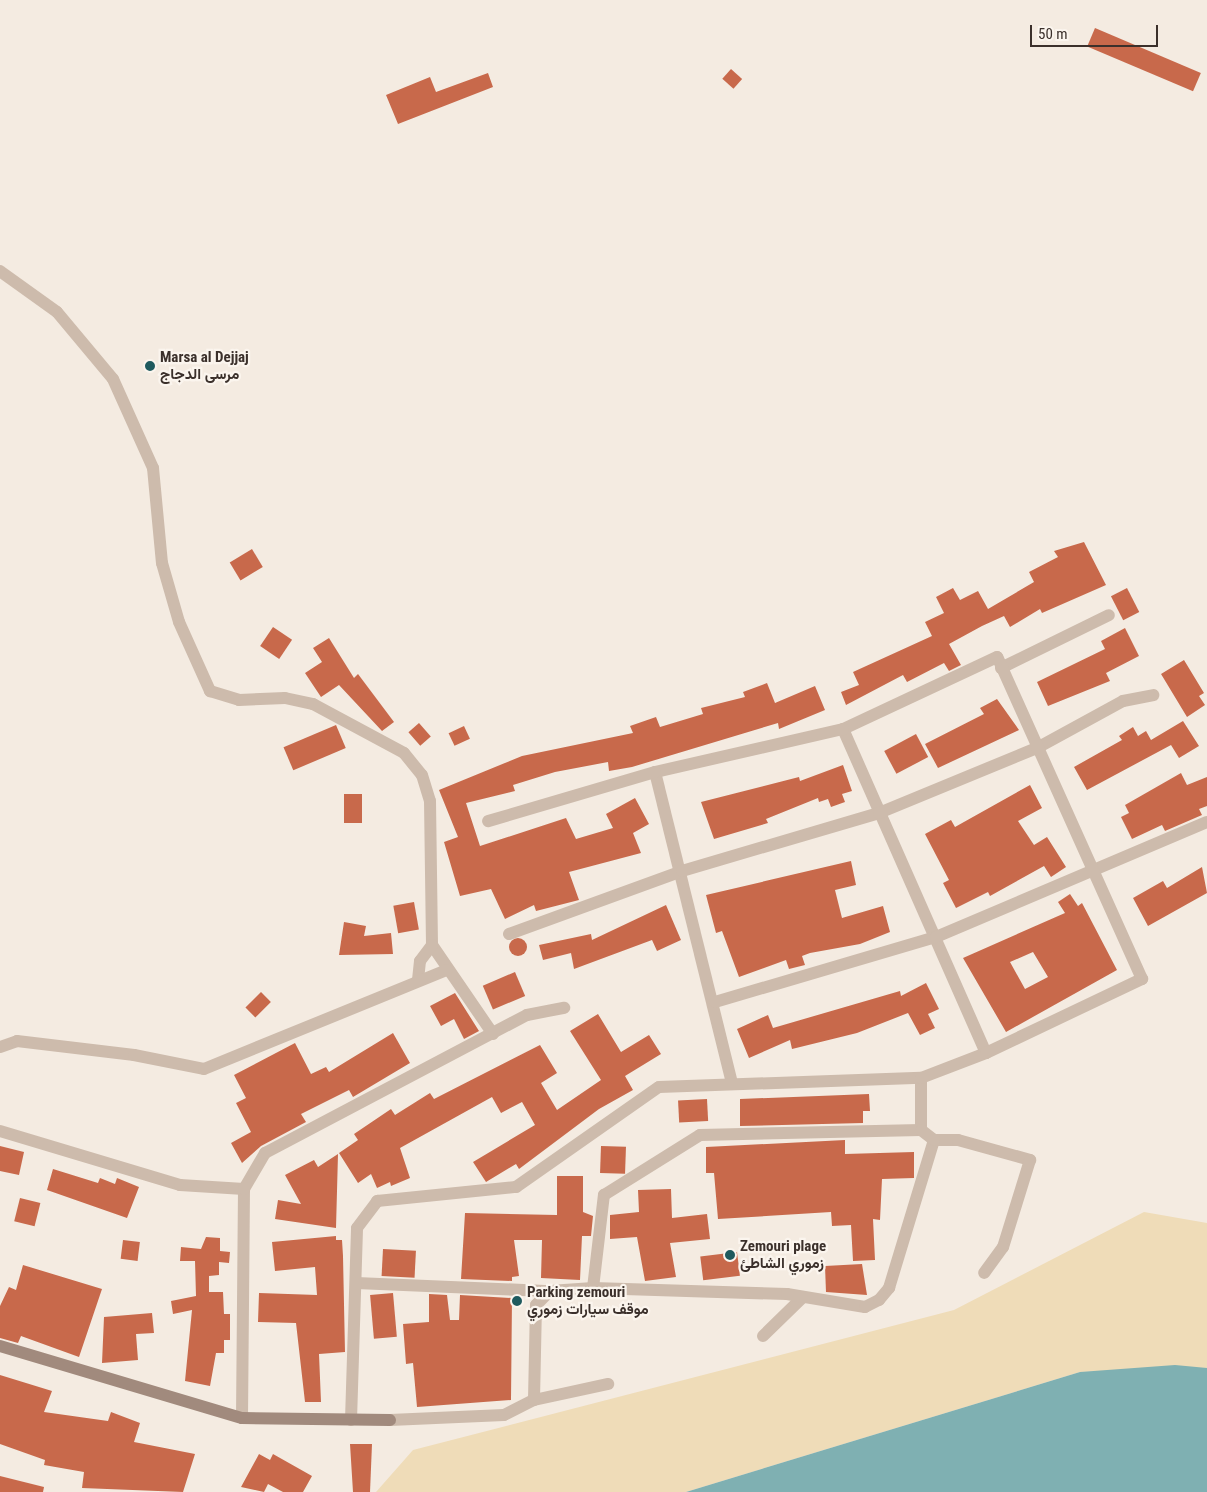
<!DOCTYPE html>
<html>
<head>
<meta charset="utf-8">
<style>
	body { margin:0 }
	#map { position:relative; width:1207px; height:1492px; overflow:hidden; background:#f4ebe1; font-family:"Roboto Condensed",Vazirmatn,sans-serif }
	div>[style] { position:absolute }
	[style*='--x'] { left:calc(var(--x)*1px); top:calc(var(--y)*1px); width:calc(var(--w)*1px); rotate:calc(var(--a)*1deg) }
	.sand>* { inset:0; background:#efdcb8 }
	.water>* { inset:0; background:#7fb0b2 }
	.building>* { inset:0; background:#c8694b; transform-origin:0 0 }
	.round { border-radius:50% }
	.street>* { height:12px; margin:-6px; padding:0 6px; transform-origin:6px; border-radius:6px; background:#cdbbac }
	.secondary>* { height:12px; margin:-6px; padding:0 6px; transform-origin:6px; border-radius:6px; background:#a18a7d }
	.dots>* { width:14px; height:14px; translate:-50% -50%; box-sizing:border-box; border:2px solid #fbf5ee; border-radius:50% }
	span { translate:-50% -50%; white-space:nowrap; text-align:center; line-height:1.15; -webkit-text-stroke:4.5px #fbf5ee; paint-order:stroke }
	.poi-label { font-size:15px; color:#3b302b; font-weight:700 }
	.left { translate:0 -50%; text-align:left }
	.scale { position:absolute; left:1030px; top:25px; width:128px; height:22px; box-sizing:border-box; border:2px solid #3b302b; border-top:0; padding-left:6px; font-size:15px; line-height:18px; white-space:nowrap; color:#3b302b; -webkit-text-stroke:4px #fbf5ee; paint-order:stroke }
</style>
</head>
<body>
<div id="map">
	<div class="sand">
		<i style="clip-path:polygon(1144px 1212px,1207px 1223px,1207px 1368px,1080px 1372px,686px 1492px,376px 1492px,413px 1450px,954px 1310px)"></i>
	</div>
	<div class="water">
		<i style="clip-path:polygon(1175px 1365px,1207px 1368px,1207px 1492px,686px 1492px,1080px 1372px)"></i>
	</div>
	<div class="building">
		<i style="left:1095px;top:28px;width:115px;height:20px;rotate:23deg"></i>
		<i style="left:731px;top:69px;width:15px;height:13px;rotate:42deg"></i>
		<i style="clip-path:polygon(488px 73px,493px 87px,398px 124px,386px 95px,430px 77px,436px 92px)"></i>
		<i style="clip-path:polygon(1084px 542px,1106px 585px,1042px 613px,1040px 609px,1010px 627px,1004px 616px,982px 626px,949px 644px,961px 665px,949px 671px,944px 663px,907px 682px,903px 675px,846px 705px,841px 692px,859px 685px,853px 672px,932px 636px,925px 622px,944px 613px,936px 597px,953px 588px,960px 600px,978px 591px,988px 609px,1034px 582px,1029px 572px,1058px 557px,1054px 551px)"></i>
		<i style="left:252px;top:549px;width:21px;height:26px;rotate:59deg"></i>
		<i style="left:1127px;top:588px;width:27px;height:18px;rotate:63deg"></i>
		<i style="left:273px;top:627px;width:23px;height:23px;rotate:34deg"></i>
		<i style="clip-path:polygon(1125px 628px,1139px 656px,1106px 673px,1110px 681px,1048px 706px,1037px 682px,1105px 649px,1101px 641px)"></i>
		<i style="clip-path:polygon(329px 638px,354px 678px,358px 674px,394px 722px,382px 731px,339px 685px,321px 697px,305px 673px,322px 662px,313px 648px)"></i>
		<i style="clip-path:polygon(1184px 660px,1204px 693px,1199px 696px,1205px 705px,1187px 717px,1161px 674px)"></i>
		<i style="clip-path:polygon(767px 683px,775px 703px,815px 686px,825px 710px,779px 729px,778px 723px,632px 767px,609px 771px,608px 762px,555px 772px,513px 785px,515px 791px,466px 803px,480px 846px,566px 818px,576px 839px,613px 828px,606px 814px,635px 798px,649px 824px,633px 833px,641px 853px,569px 872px,579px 900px,536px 911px,534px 905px,505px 919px,491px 889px,460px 896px,444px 842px,458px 837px,439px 790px,522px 756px,633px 733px,630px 726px,656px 717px,660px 727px,703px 714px,701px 708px,745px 697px,743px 692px)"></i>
		<i style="clip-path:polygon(997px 699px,1019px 730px,938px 768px,925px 744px,984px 714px,980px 708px)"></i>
		<i style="clip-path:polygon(1183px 721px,1199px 746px,1179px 758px,1171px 745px,1087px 790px,1074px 767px,1122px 740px,1119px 736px,1133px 727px,1138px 736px,1146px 731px,1151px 740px)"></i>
		<i style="left:419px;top:723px;width:18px;height:14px;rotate:49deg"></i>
		<i style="left:336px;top:725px;width:25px;height:57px;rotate:67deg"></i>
		<i style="left:464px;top:726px;width:14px;height:17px;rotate:65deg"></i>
		<i style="left:916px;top:734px;width:26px;height:36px;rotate:62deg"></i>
		<i style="clip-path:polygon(843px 765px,852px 791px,842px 794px,845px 802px,831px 807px,828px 799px,819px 802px,818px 798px,766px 819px,768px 823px,714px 839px,701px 802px,799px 777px,800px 781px)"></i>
		<i style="clip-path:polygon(1181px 773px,1187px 785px,1207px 777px,1207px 806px,1199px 809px,1202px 815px,1165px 831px,1162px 825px,1132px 839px,1121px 817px,1129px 813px,1125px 805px)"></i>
		<i style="clip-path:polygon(1030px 785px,1042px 808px,1018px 821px,1034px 845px,1047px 837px,1066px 867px,1051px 877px,1044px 866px,990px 896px,988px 892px,956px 908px,943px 883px,949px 880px,925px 834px,951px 820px,955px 827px)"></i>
		<i style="left:344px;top:794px;width:18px;height:29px"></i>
		<i style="clip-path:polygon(851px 861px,856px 885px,835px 890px,842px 918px,883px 906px,890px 932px,860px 944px,810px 953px,802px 956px,805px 965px,789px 969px,786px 960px,739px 977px,722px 931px,716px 933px,706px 895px)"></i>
		<i style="clip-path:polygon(1202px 867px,1207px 893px,1148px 926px,1133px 898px,1163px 881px,1167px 888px)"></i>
		<i style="clip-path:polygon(evenodd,1070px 894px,1078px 906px,1082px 903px,1117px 970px,1006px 1032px,963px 958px,1065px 913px,1058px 902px,1070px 894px,1033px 952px,1048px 977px,1025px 989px,1010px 962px,1033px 952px)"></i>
		<i style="left:414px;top:902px;width:28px;height:21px;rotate:80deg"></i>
		<i style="clip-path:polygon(666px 905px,681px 940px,657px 951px,652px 940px,574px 969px,571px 953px,543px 960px,539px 945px,591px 934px,592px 940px)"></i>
		<i style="clip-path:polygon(344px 922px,366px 926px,364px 936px,391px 933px,393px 954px,339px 955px)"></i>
		<i class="round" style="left:509px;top:938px;width:18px;height:18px"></i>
		<i style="left:515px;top:972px;width:26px;height:35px;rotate:67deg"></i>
		<i style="clip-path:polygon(926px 983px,939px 1009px,928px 1014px,935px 1028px,920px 1035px,908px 1013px,857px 1033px,792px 1049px,790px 1040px,749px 1058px,737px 1029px,768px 1015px,773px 1028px,900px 991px,901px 996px)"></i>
		<i style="left:261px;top:992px;width:14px;height:22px;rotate:45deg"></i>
		<i style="clip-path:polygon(455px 993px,479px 1031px,464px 1039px,454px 1019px,441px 1026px,430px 1006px)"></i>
		<i style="clip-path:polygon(598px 1014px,621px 1052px,649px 1035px,661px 1054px,625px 1076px,633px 1090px,599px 1109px,519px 1169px,516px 1164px,486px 1182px,473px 1162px,535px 1125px,522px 1102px,501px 1113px,492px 1097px,400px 1148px,410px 1178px,391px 1186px,390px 1182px,377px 1188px,371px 1174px,358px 1183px,339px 1153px,358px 1140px,354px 1134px,391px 1109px,395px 1115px,430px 1093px,434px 1099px,540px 1045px,557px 1073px,541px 1083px,557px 1110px,601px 1080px,570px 1031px)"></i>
		<i style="clip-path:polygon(393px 1033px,410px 1063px,353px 1097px,349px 1090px,301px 1114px,306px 1122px,261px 1146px,242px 1163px,231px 1143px,251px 1132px,236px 1103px,246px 1098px,234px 1075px,295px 1043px,311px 1074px,326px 1067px,329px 1072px)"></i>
		<i style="clip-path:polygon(869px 1094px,870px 1111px,863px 1111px,863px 1123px,740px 1126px,740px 1099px)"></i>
		<i style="left:707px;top:1099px;width:22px;height:29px;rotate:87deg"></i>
		<i style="clip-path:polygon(845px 1140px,845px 1154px,914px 1152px,914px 1178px,882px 1179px,880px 1220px,873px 1219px,875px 1260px,853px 1261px,851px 1225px,832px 1226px,831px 1212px,718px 1219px,714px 1173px,706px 1173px,706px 1147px)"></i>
		<i style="clip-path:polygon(0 1146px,24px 1152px,19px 1175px,0 1171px)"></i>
		<i style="left:601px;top:1146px;width:25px;height:27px;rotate:2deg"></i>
		<i style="clip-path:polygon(338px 1154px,336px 1228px,275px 1219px,278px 1200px,301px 1204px,285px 1175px,314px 1160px,318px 1167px)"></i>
		<i style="clip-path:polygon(53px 1169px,98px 1183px,100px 1178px,115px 1184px,117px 1178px,139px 1187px,127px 1218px,47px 1190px)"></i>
		<i style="clip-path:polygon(557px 1176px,583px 1176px,583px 1212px,593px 1216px,591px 1236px,582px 1236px,580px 1280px,541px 1278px,542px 1240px,514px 1240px,519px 1276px,512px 1277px,512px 1281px,461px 1279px,465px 1213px,557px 1215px)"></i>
		<i style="clip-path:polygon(671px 1189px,672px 1218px,707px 1214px,710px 1239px,670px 1243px,676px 1277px,645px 1281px,637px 1237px,610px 1239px,610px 1215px,639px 1212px,638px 1190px)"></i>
		<i style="left:20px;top:1198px;width:21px;height:24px;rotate:14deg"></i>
		<i style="clip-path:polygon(336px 1236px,336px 1240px,342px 1240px,343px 1256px,345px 1352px,319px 1354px,321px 1402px,305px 1402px,296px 1323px,258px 1322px,259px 1293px,317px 1295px,315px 1267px,275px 1271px,272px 1242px)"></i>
		<i style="clip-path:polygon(206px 1237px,220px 1238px,220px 1251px,230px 1252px,229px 1263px,219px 1262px,219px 1275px,209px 1276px,209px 1292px,223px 1292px,224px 1314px,230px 1314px,230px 1340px,224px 1340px,224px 1353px,216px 1353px,210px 1386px,185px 1381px,192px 1310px,173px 1314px,171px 1301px,196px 1296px,195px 1261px,180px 1261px,181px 1247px,201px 1249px)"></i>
		<i style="left:123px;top:1240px;width:17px;height:19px;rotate:7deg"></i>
		<i style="left:383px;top:1249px;width:33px;height:27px;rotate:3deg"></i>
		<i style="left:737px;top:1252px;width:24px;height:37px;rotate:83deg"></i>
		<i style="clip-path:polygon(862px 1264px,867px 1295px,826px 1292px,825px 1266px)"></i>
		<i style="clip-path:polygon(23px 1265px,102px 1289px,79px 1357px,21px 1336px,18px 1343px,0 1338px,0 1306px,9px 1287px,16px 1290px)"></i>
		<i style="left:393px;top:1293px;width:44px;height:23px;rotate:85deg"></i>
		<i style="clip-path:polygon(429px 1294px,447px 1295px,450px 1320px,459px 1320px,460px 1295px,512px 1298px,511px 1400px,417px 1407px,413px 1363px,406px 1364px,403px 1324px,429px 1322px)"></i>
		<i style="clip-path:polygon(152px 1313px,154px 1333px,136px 1334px,138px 1360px,102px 1363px,104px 1317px)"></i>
		<i style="clip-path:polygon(0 1375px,52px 1391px,44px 1412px,108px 1421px,111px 1412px,140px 1423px,134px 1442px,195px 1454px,183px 1492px,82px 1488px,84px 1472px,44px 1465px,45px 1460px,0 1444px)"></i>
		<i style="clip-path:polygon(350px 1444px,372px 1444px,370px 1492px,353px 1492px)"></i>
		<i style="clip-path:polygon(259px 1454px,270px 1460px,273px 1454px,312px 1476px,303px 1492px,283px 1492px,268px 1484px,264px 1492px,241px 1487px)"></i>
		<i style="clip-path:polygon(0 1476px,44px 1487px,43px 1492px,0 1492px)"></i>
	</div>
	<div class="street">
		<i style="--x:0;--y:271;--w:70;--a:35.7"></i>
		<i style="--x:57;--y:312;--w:87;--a:50.1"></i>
		<i style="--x:113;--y:379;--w:98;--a:65.8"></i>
		<i style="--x:153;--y:468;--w:95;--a:84.6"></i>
		<i style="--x:162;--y:563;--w:61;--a:73.9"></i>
		<i style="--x:179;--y:622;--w:76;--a:65.8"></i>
		<i style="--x:210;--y:691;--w:30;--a:17"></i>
		<i style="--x:239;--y:700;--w:46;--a:-2.5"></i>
		<i style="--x:285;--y:698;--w:29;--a:12"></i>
		<i style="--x:313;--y:704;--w:103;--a:28.3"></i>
		<i style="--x:404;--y:753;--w:28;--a:51"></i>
		<i style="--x:422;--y:775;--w:27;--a:73"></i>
		<i style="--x:430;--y:801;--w:144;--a:89.2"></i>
		<i style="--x:432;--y:945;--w:108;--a:55.6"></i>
		<i style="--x:1001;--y:668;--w:120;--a:-26.1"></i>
		<i style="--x:843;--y:729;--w:354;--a:66.2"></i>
		<i style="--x:655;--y:772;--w:319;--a:76.1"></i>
		<i style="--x:509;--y:934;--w:184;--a:-20"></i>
		<i style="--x:682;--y:871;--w:205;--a:-16.4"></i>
		<i style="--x:879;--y:813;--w:171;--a:-22.4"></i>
		<i style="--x:1037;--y:748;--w:98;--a:-28.7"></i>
		<i style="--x:1123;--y:701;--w:31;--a:-11"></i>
		<i style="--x:418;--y:980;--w:19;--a:-84"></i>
		<i style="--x:420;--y:961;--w:20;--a:-53"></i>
		<i style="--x:715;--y:1002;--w:230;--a:-16.4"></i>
		<i style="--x:936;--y:937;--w:294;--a:-23"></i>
		<i style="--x:0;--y:1047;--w:18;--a:-19"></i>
		<i style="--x:17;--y:1041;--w:118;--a:6.8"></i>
		<i style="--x:134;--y:1055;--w:71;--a:11.3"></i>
		<i style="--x:204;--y:1069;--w:262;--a:-22.2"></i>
		<i style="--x:0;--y:1131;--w:188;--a:16.7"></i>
		<i style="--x:180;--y:1185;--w:64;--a:3.6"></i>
		<i style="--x:934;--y:1140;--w:24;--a:0"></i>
		<i style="--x:958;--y:1140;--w:75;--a:15.5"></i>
		<i style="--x:1030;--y:1160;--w:91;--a:107.2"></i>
		<i style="--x:1003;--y:1247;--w:32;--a:126"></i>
		<i style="--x:356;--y:1283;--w:194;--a:2.4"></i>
		<i style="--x:593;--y:1288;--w:94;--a:-83.3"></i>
		<i style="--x:604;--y:1195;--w:113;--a:-32"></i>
		<i style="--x:700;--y:1135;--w:221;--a:-1.3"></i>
		<i style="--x:921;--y:1130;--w:52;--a:-90"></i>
		<i style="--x:763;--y:1336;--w:56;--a:-44.3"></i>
		<i style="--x:534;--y:1400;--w:76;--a:-12.2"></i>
		<i style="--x:242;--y:1418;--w:229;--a:-89.5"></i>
		<i style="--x:244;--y:1189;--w:42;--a:-59.7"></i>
		<i style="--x:265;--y:1153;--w:296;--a:-27.8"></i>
		<i style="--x:527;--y:1015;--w:38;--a:-11"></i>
		<i style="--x:351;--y:1420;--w:192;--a:-88.2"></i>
		<i style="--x:357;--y:1228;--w:34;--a:-53"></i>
		<i style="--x:377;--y:1201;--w:140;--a:-5.8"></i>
		<i style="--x:516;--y:1187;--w:174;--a:-35"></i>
		<i style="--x:659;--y:1087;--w:262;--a:-2"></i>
		<i style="--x:921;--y:1078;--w:70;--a:-21"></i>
		<i style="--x:986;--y:1053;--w:173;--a:-25.4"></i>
		<i style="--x:1142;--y:979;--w:353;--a:-114.2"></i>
		<i style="--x:997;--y:657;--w:170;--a:154.9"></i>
		<i style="--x:843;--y:729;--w:193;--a:167.1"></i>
		<i style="--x:655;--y:772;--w:174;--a:163.6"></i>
		<i style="--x:390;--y:1420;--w:114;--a:-2.5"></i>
		<i style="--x:504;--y:1415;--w:34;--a:-27"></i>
		<i style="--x:534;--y:1400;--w:95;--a:-88.8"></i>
		<i style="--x:536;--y:1305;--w:20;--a:-45"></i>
		<i style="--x:550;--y:1291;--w:43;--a:-4"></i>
		<i style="--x:593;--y:1288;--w:194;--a:1.8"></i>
		<i style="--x:787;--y:1294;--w:79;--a:9.5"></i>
		<i style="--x:865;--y:1307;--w:16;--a:-27"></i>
		<i style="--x:879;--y:1300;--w:16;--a:-50"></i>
		<i style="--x:889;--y:1288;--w:155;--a:-73.1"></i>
		<i style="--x:934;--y:1140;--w:16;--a:-142"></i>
	</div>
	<div class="secondary">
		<i style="--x:0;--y:1346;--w:252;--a:16.6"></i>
		<i style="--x:242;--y:1418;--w:148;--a:0.8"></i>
	</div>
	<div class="dots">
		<i style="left:150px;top:366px;background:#1f5a5e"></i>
		<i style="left:730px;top:1255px;background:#1f5a5e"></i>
		<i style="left:517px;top:1301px;background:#1f5a5e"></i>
	</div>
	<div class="poi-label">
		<span class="left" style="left:160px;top:366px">Marsa al Dejjaj<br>مرسى الدجاج</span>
		<span class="left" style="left:740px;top:1255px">Zemouri plage<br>زموري الشاطئ</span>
		<span class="left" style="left:527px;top:1301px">Parking zemouri<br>موقف سيارات زموري</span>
	</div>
	<div class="scale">50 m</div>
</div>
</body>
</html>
